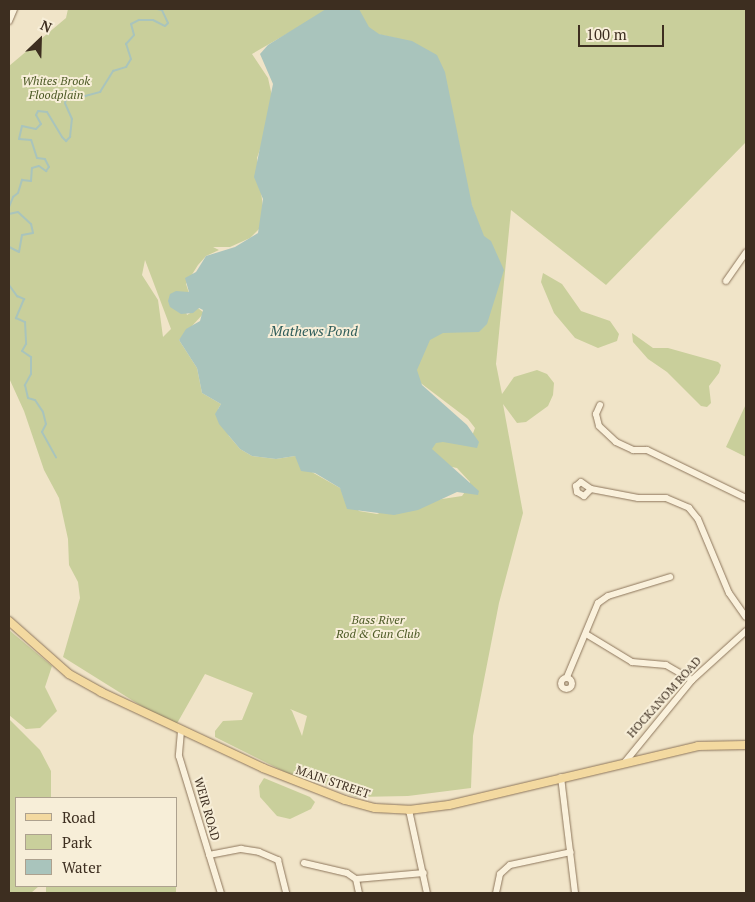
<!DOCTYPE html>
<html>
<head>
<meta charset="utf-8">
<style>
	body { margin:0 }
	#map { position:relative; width:755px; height:902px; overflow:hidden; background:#f0e4c8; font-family:"PT Serif",serif }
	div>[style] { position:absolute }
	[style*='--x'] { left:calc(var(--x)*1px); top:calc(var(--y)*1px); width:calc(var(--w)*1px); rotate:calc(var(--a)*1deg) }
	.green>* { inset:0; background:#c9cf9b; transform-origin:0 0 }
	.water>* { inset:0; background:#a9c4bc }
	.stream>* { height:2px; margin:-1px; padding:0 1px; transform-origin:1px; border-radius:1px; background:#a9c4bc }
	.roads { filter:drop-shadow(0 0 1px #8d765c) drop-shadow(0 0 1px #8d765c) }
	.minor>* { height:6px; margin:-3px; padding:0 3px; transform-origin:3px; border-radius:3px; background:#faf1dc }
	.minor>.ring { margin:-3px; padding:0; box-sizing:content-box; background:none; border:6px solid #faf1dc; border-radius:50% }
	.major>* { height:8px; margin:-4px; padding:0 4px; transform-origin:4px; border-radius:4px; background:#f3d9a0 }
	span { translate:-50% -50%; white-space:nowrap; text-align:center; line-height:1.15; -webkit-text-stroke:4px #f7eed8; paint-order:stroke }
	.park-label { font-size:12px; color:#4d5a26; font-style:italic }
	.street-label { font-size:12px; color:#3d2e20 }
	.water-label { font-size:14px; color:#2f5d5a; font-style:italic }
	.frame { position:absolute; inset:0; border:10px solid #3d2e20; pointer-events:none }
	.legend { position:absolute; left:15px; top:797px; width:162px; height:90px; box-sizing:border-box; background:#f7eed8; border:1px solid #ada18e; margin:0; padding:6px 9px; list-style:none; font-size:15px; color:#3d2e20 }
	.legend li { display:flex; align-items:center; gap:10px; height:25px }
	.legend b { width:25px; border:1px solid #ada18e }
	.north { position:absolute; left:15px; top:15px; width:50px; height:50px; -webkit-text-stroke:4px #f7eed8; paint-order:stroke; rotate:24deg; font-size:14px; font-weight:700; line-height:20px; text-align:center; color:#3d2e20 }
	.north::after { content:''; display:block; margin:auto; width:18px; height:22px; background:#3d2e20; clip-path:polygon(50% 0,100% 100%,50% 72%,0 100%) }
	.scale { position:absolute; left:578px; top:25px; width:86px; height:22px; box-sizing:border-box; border:2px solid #3d2e20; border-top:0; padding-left:6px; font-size:15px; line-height:18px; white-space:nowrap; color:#3d2e20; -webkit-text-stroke:4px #f7eed8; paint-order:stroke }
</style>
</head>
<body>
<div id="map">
	<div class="green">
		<i style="clip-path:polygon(evenodd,68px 9px,330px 9px,252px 54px,268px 78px,272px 96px,271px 117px,257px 158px,264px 216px,260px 228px,250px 238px,230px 247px,213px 247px,219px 250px,206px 256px,198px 265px,186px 284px,189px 293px,180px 293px,187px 315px,198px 308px,204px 313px,179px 340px,197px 368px,202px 393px,221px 404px,218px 409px,229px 436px,240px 449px,252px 456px,276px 459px,295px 456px,310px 471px,340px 488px,359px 511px,377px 514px,396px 506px,462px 496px,470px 485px,470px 482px,457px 468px,417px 460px,437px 439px,455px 443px,470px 441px,475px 428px,468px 419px,418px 381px,413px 355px,479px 225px,417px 57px,395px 38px,368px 32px,343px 9px,746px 9px,746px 142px,606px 285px,511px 210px,496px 364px,502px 394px,514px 377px,537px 370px,547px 374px,554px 383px,553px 395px,548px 406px,526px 422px,517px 423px,503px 404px,523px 513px,499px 603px,473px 736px,471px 788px,408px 796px,356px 797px,306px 777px,297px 778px,215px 737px,215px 731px,223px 721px,242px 720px,253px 693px,205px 674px,175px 727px,63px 657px,80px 598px,78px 582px,69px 565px,68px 539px,59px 498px,44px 470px,24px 411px,9px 378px,9px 66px,66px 18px,68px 9px,145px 260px,171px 329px,163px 337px,158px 300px,142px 275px,145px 260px,68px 9px,290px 709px,307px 716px,302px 736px,292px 711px,290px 709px)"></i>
		<i style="clip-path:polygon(543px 273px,562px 284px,581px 311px,610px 321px,619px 334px,617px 341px,598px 348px,575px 338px,554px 313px,541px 282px)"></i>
		<i style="clip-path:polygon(632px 333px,653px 348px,668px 348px,718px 362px,721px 365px,719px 373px,709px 386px,711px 403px,707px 407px,701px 406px,667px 372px,648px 359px,633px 342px)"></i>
		<i style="clip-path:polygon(746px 404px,746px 457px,726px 447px)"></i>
		<i style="clip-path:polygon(9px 630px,52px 666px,45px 687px,57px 711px,40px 728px,26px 729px,9px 715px)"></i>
		<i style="clip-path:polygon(9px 719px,40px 750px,51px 771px,51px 798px,16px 798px,16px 886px,39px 886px,31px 893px,9px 893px)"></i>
		<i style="clip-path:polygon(264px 778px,310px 797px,315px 802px,311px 809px,290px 819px,277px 816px,260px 797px,259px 786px)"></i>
		<i style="left:46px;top:886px;width:130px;height:11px"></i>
	</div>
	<div class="water">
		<i style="clip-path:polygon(326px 9px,359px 9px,369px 27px,379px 34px,412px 41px,437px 55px,445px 72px,472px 205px,484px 236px,491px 241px,504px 270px,487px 324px,479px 332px,443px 333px,430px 340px,417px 370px,422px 385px,467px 425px,479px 442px,477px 448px,443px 442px,436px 443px,432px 449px,479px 491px,478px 495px,457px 492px,418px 510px,394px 515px,347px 509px,340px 488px,315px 473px,301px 471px,295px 456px,276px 459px,252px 456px,240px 449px,219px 424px,215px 414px,221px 404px,202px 393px,197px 368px,179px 340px,186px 329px,200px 321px,203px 310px,199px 308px,193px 313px,181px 314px,170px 307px,168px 301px,170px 294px,176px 291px,189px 292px,185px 278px,196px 272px,206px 256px,235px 247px,258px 233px,263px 199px,254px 177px,273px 84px,260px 54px,268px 45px)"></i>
	</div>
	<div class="stream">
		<i style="--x:9;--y:207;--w:11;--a:-68"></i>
		<i style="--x:13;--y:197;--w:6;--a:-39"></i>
		<i style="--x:18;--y:193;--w:14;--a:-73"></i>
		<i style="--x:22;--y:180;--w:9;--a:6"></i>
		<i style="--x:31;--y:181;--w:13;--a:-86"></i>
		<i style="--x:32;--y:168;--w:7;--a:-16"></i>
		<i style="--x:39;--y:166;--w:9;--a:36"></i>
		<i style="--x:46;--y:171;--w:5;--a:-53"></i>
		<i style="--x:49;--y:167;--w:9;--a:-117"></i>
		<i style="--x:45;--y:159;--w:8;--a:-173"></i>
		<i style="--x:37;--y:158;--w:19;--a:-108"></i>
		<i style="--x:31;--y:140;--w:12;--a:-175"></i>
		<i style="--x:19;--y:139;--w:13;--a:-77"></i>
		<i style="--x:22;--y:126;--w:14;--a:12"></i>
		<i style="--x:36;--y:129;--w:7;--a:-45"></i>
		<i style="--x:41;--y:124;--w:10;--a:-119"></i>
		<i style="--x:36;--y:115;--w:4;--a:-63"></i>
		<i style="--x:38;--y:111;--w:9;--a:6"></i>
		<i style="--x:47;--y:112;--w:29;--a:59"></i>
		<i style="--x:62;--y:137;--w:6;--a:45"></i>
		<i style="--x:66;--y:141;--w:6;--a:-45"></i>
		<i style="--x:70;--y:137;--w:18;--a:-84"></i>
		<i style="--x:72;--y:119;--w:17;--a:-114"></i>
		<i style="--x:65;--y:103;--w:9;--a:-72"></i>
		<i style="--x:68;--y:94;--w:7;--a:-34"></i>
		<i style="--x:74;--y:90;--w:13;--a:29"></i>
		<i style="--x:85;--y:96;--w:16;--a:-15"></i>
		<i style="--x:100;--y:92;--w:25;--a:-58"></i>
		<i style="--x:113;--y:71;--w:14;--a:-17"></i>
		<i style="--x:126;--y:67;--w:9;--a:-58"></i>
		<i style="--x:131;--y:59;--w:16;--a:-108"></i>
		<i style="--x:126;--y:44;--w:12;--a:-48"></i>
		<i style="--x:134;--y:35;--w:11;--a:-105"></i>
		<i style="--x:131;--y:24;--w:9;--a:-27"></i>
		<i style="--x:139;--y:20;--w:14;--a:0"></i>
		<i style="--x:153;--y:20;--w:13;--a:27"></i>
		<i style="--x:165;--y:26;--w:4;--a:-45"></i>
		<i style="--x:168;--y:23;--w:14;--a:-115"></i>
		<i style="--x:162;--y:10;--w:5;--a:-169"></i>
		<i style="--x:9;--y:214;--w:9;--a:-13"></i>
		<i style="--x:18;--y:212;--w:18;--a:43"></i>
		<i style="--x:31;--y:224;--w:9;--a:77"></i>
		<i style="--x:33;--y:233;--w:11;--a:170"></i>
		<i style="--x:22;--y:235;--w:17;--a:100"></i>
		<i style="--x:19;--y:252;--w:11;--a:-153"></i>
		<i style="--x:9;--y:285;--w:14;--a:54"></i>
		<i style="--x:17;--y:296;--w:8;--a:23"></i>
		<i style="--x:24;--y:299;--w:21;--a:113"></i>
		<i style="--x:16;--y:318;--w:10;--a:24"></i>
		<i style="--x:25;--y:322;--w:22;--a:87"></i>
		<i style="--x:26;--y:344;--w:8;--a:120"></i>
		<i style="--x:22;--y:351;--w:11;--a:34"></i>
		<i style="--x:31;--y:357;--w:17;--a:90"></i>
		<i style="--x:31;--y:374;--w:13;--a:119"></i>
		<i style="--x:25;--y:385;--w:13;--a:77"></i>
		<i style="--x:28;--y:398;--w:7;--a:16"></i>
		<i style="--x:35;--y:400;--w:14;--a:56"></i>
		<i style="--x:43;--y:412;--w:12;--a:76"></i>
		<i style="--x:46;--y:424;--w:9;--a:117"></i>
		<i style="--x:42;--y:432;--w:29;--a:61"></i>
	</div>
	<div class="roads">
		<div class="minor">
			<i style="--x:9;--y:21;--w:13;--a:-67"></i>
			<i style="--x:726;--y:281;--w:35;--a:-55"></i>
			<i style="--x:600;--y:405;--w:10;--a:114"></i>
			<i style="--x:596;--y:414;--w:12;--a:76"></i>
			<i style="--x:599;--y:426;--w:23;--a:43"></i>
			<i style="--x:616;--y:442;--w:19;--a:25"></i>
			<i style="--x:633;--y:450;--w:14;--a:0"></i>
			<i style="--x:647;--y:450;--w:110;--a:25.9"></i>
			<i style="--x:591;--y:489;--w:10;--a:135"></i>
			<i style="--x:584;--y:496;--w:8;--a:-150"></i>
			<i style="--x:577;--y:492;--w:6;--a:-99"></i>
			<i style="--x:576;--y:486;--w:6;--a:-39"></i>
			<i style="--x:581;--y:482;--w:12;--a:35"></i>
			<i style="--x:591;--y:489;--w:48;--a:10.8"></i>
			<i style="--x:638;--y:498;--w:28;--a:0"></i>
			<i style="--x:666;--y:498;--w:25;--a:23"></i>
			<i style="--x:689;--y:508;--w:14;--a:51"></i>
			<i style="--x:698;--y:519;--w:80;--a:67.3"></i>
			<i style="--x:729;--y:593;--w:29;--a:55"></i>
			<i style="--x:586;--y:634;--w:54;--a:31.3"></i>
			<i style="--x:632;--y:662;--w:34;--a:5"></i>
			<i style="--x:666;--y:665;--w:30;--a:30"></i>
			<i style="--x:567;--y:677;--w:80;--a:-67.3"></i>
			<i style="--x:598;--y:603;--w:12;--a:-35"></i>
			<i style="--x:608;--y:596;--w:65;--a:-17"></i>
			<i class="ring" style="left:560.5px;top:677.5px;width:5px;height:5px"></i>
			<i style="--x:181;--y:731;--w:25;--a:95"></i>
			<i style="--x:179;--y:756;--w:143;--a:73"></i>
			<i style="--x:625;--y:762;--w:106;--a:-50.7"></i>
			<i style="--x:692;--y:680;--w:73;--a:-42.2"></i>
			<i style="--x:561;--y:777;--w:117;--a:83.1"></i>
			<i style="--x:409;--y:810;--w:85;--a:77.8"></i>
			<i style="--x:209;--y:855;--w:33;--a:-11"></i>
			<i style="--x:241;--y:849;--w:18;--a:9"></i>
			<i style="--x:259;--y:852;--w:21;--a:23"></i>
			<i style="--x:278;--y:860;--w:34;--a:76"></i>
			<i style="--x:304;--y:863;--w:44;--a:13.1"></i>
			<i style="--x:347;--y:873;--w:11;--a:34"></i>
			<i style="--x:356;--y:879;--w:68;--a:-5"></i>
			<i style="--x:356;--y:879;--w:14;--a:78"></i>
			<i style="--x:496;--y:893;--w:19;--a:-78"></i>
			<i style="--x:500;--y:874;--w:13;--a:-42"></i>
			<i style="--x:510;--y:865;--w:62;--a:-12"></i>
		</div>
		<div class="major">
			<i style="--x:9;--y:621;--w:80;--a:41.5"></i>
			<i style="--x:69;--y:674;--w:37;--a:29"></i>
			<i style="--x:101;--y:692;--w:179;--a:25.1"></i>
			<i style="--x:263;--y:768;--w:88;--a:21.3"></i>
			<i style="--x:345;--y:800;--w:31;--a:15"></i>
			<i style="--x:375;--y:808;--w:34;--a:3"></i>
			<i style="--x:409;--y:810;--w:40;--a:-7.1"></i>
			<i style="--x:449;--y:805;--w:256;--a:-13.3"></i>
			<i style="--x:698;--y:746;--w:48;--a:-1.2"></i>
		</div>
	</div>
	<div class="park-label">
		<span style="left:56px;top:88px">Whites Brook<br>Floodplain</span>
		<span style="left:378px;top:627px">Bass River<br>Rod &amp; Gun Club</span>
	</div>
	<div class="street-label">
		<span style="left:664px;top:697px;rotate:-48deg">HOCKANOM ROAD</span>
		<span style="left:333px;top:782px;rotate:19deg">MAIN STREET</span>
		<span style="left:207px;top:809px;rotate:74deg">WEIR ROAD</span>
	</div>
	<div class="water-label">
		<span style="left:314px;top:331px">Mathews Pond</span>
	</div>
	<div class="frame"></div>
	<ul class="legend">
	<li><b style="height:6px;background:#f3d9a0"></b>Road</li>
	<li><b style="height:14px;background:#c9cf9b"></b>Park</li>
	<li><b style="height:14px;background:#a9c4bc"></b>Water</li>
	</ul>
	<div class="north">N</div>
	<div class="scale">100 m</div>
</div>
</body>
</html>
